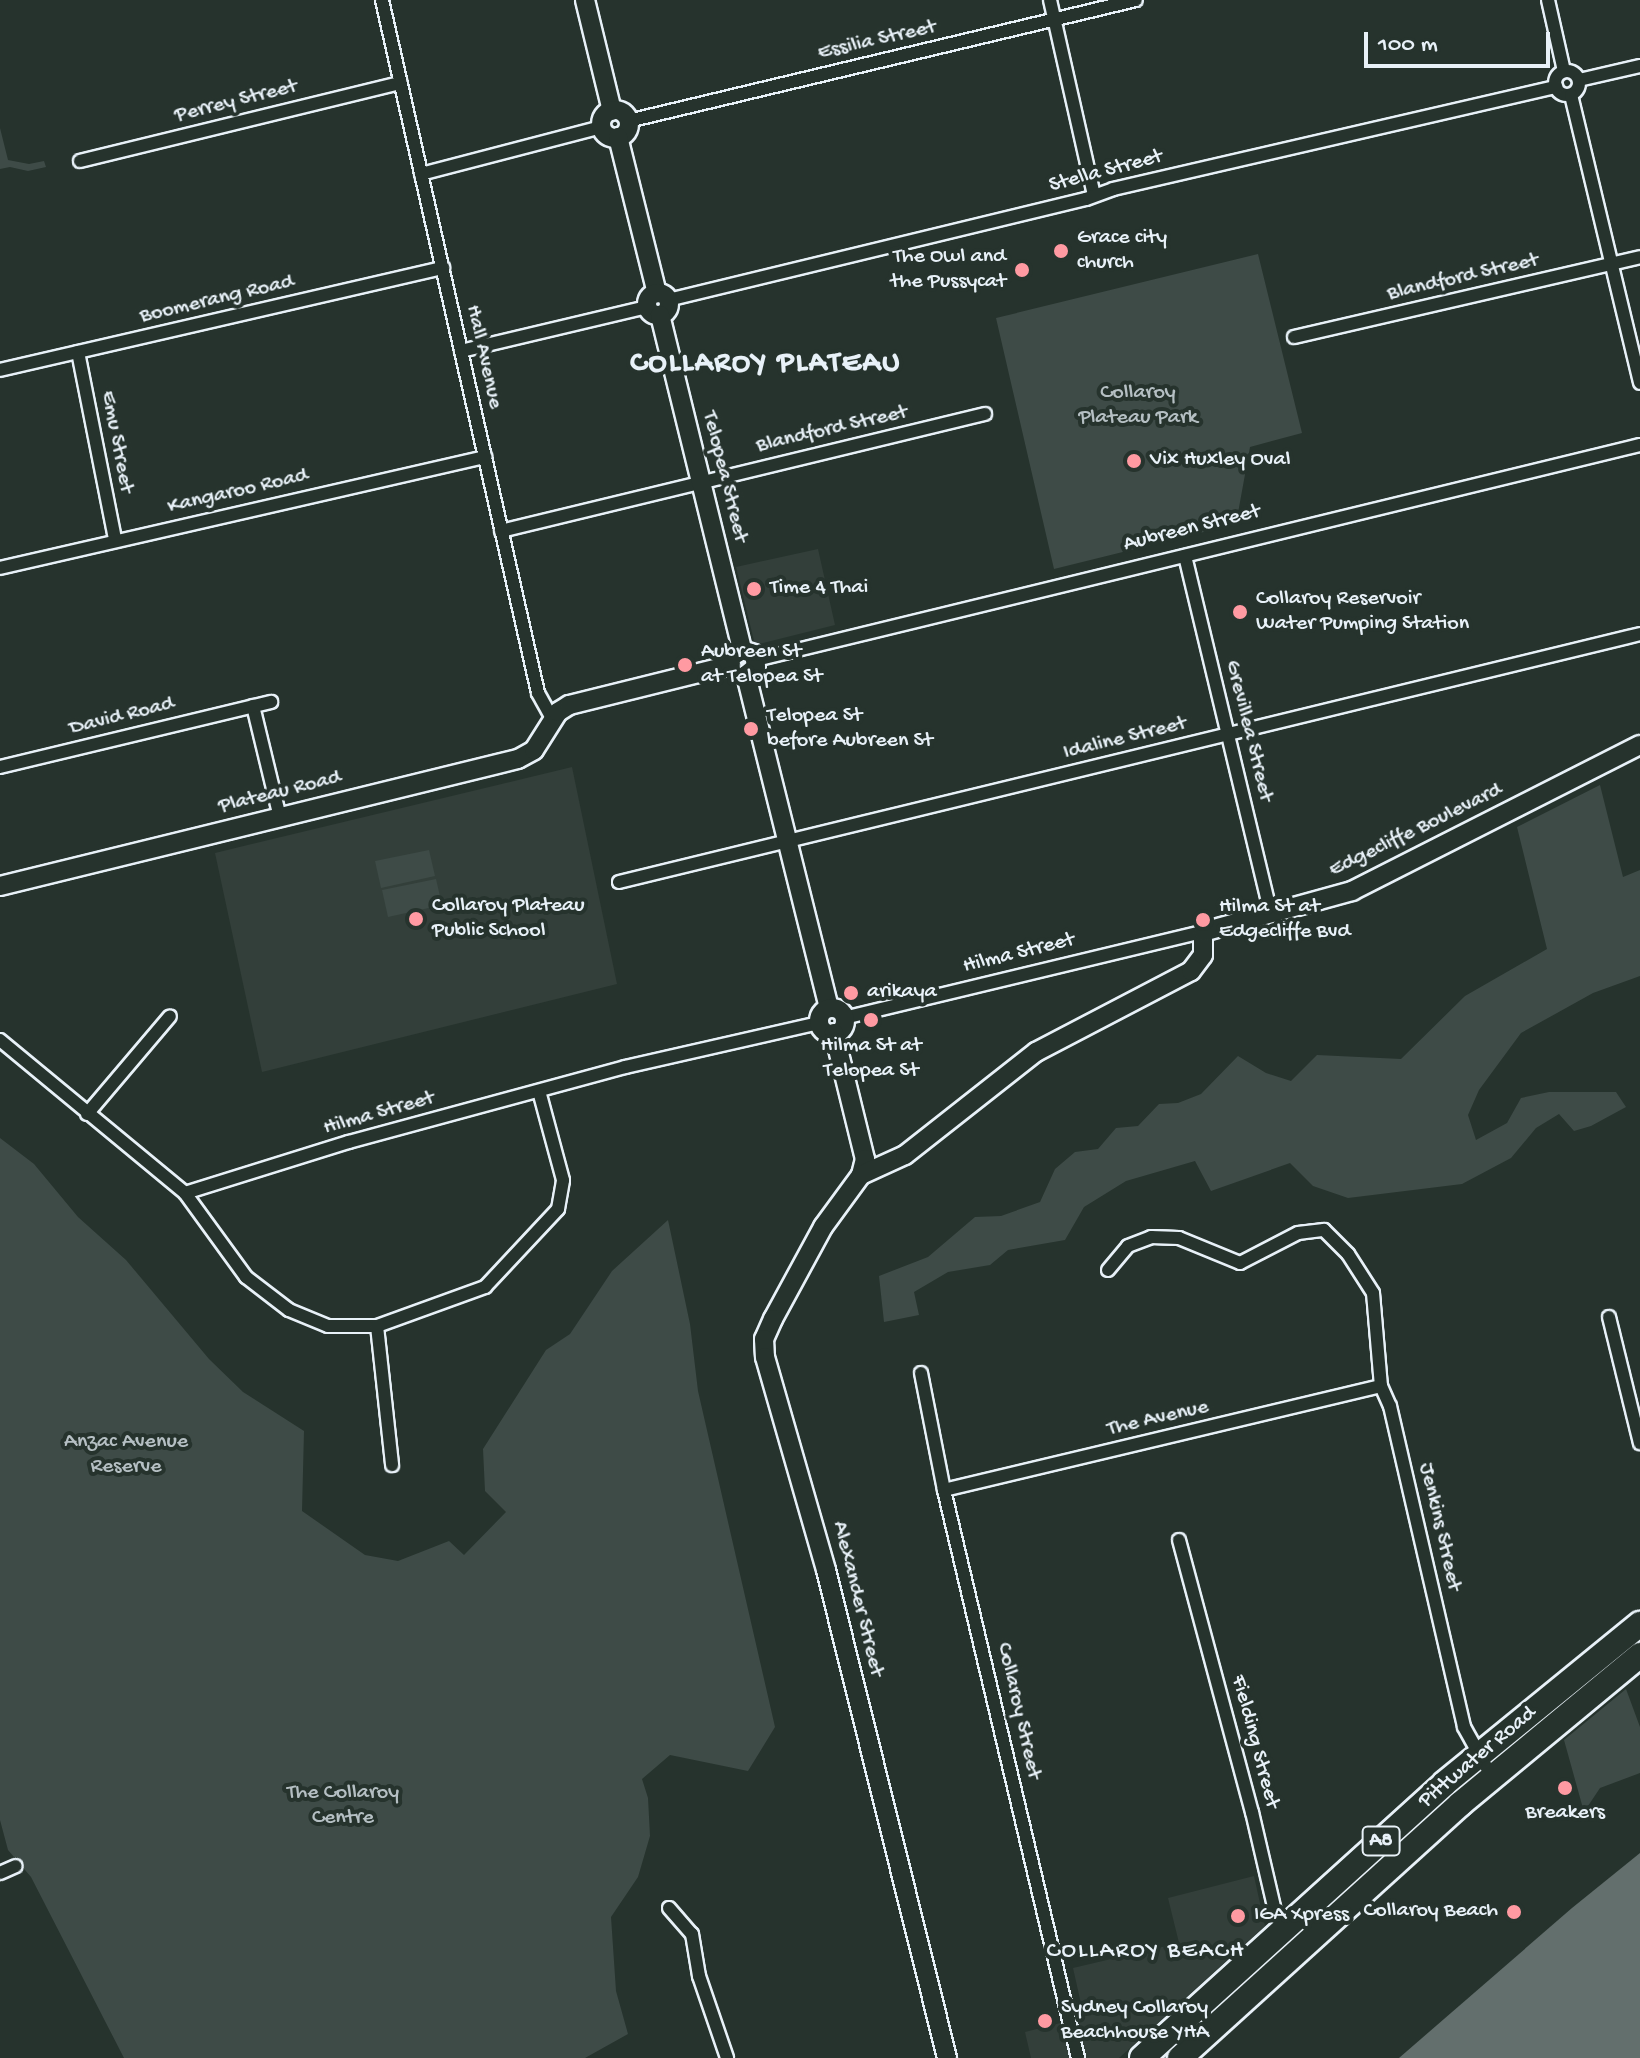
<!DOCTYPE html>
<style>
body{margin:0}
#map{position:relative;width:1640px;height:2058px;overflow:hidden;background:#26332d;font-family:"Gochi Hand",sans-serif}
div>[style]{position:absolute}
.built>*{inset:0;background:#333f3a}
.green>*{inset:0;background:#3e4b47}
.water>*{inset:0;background:#636f6d}
.roads{filter:drop-shadow(2px 0 #e8f1f8) drop-shadow(-2px 0 #e8f1f8) drop-shadow(0 2px #e8f1f8) drop-shadow(0 -2px #e8f1f8)}
.street>*{height:12px;margin:-6px;padding:0 6px;transform-origin:6px;border-radius:6px;background:#26332d}
.street>.ring{margin:-6px;padding:0;box-sizing:content-box;background:none;border:12px solid #26332d;border-radius:50%}
.secondary>*{height:18px;margin:-9px;padding:0 9px;transform-origin:9px;border-radius:9px;background:#26332d}
.secondary>.ring{margin:-9px;padding:0;box-sizing:content-box;background:none;border:18px solid #26332d;border-radius:50%}
.highway>*{height:24px;margin:-12px;padding:0 12px;transform-origin:12px;border-radius:12px;background:#26332d}
.dots>*{width:22px;height:22px;translate:-50% -50%;box-sizing:border-box;border:4px solid #26332d;border-radius:50%}
span{translate:-50% -50%;white-space:nowrap;text-align:center;line-height:1.15;-webkit-text-stroke:8px #26332d;paint-order:stroke}
.shield-label span{padding:2px 6px;background:#26332d;border:2px solid;border-radius:6px;-webkit-text-stroke-width:0}
.shield-label{font-size:20px;color:#e8f1f8;font-weight:700}
.street-label{font-size:22px;color:#e8f1f8}
.poi-label{font-size:22px;color:#e8f1f8}
.left{translate:0 -50%;text-align:left}
.right{translate:-100% -50%;text-align:right}
.park-label{font-size:22px;color:#b5bfc3}
.neighbourhood-label{font-size:24px;color:#e8f1f8;letter-spacing:2px}
.district-label{font-size:30px;color:#e8f1f8;font-weight:700;letter-spacing:2px}
.scale{position:absolute;left:1364px;top:32px;width:186px;height:36px;box-sizing:border-box;border:4px solid #e8f1f8;border-top:0;padding-left:10px;font-size:24px;line-height:28px;white-space:nowrap;color:#e8f1f8;-webkit-text-stroke:6px #26332d;paint-order:stroke}
</style>
<div id="map">
<div class="built">
<i style="clip-path:polygon(818px 549px,835px 625px,755px 645px,736px 567px)"></i>
<i style="clip-path:polygon(572px 767px,617px 984px,262px 1072px,215px 853px)"></i>
<i style="clip-path:polygon(1254px 1876px,1265px 1926px,1119px 2058px,1031px 2058px,1025px 2032px,1084px 2017px,1073px 1968px,1179px 1943px,1168px 1898px)"></i>
</div>
<div class="green">
<i style="clip-path:polygon(0 128px,8px 160px,29px 164px,44px 161px,46px 167px,28px 171px,10px 167px,0 169px)"></i>
<i style="clip-path:polygon(1258px 254px,1302px 433px,1250px 447px,1236px 524px,1054px 569px,996px 318px)"></i>
<i style="clip-path:polygon(1600px 785px,1623px 877px,1640px 870px,1640px 976px,1593px 993px,1521px 1033px,1479px 1090px,1468px 1115px,1476px 1140px,1507px 1123px,1521px 1098px,1549px 1092px,1616px 1092px,1626px 1107px,1591px 1126px,1574px 1131px,1559px 1114px,1536px 1128px,1511px 1158px,1462px 1184px,1348px 1198px,1313px 1186px,1290px 1163px,1211px 1191px,1195px 1161px,1126px 1181px,1084px 1207px,1065px 1240px,1008px 1250px,990px 1265px,948px 1272px,914px 1292px,919px 1315px,884px 1322px,879px 1276px,928px 1257px,975px 1217px,1001px 1216px,1040px 1202px,1055px 1169px,1075px 1152px,1098px 1149px,1116px 1128px,1138px 1126px,1159px 1104px,1178px 1103px,1201px 1094px,1238px 1056px,1266px 1073px,1291px 1081px,1317px 1055px,1401px 1059px,1465px 996px,1547px 949px,1517px 827px)"></i>
<i style="clip-path:polygon(429px 850px,435px 876px,381px 888px,375px 861px)"></i>
<i style="clip-path:polygon(436px 879px,442px 905px,388px 917px,382px 890px)"></i>
<i style="clip-path:polygon(0 1138px,34px 1164px,78px 1217px,126px 1260px,209px 1359px,243px 1392px,304px 1431px,302px 1511px,365px 1555px,398px 1561px,449px 1541px,464px 1555px,506px 1512px,485px 1491px,483px 1449px,546px 1350px,570px 1334px,612px 1271px,668px 1220px,690px 1324px,698px 1391px,775px 1727px,748px 1771px,670px 1755px,642px 1779px,648px 1798px,650px 1836px,638px 1877px,611px 1917px,616px 1991px,628px 2034px,585px 2058px,124px 2058px,31px 1877px,8px 1850px,0 1820px)"></i>
<i style="clip-path:polygon(1626px 1689px,1640px 1727px,1640px 1773px,1600px 1788px,1584px 1812px,1564px 1740px)"></i>
</div>
<div class="water">
<i style="clip-path:polygon(1640px 1853px,1640px 2058px,1399px 2058px,1572px 1908px)"></i>
</div>
<div class="roads">
<div class="street">
<i style="left:382px;top:0;width:710px;rotate:77.31deg"></i>
<i style="left:538px;top:693px;width:31px;rotate:61deg"></i>
<i style="left:1050px;top:0;width:200px;rotate:77.3deg"></i>
<i style="left:1548px;top:0;width:73px;rotate:77.3deg"></i>
<i class="ring" style="left:1555px;top:71px;width:12px;height:12px"></i>
<i style="left:1579px;top:80px;width:63px;rotate:-12.9deg"></i>
<i style="left:1571px;top:95px;width:296px;rotate:76.5deg"></i>
<i style="left:628px;top:121px;width:522px;rotate:-13.4deg"></i>
<i style="left:80px;top:161px;width:330px;rotate:-13.7deg"></i>
<i style="left:421px;top:174px;width:187px;rotate:-14.6deg"></i>
<i style="left:668px;top:300px;width:430px;rotate:-13.6deg"></i>
<i style="left:1086px;top:199px;width:29px;rotate:-20deg"></i>
<i style="left:1113px;top:189px;width:455px;rotate:-13deg"></i>
<i style="left:1294px;top:337px;width:355px;rotate:-13deg"></i>
<i style="left:461px;top:351px;width:191px;rotate:-13.3deg"></i>
<i style="left:78px;top:352px;width:191px;rotate:78.8deg"></i>
<i style="left:0;top:370px;width:455px;rotate:-13deg"></i>
<i style="left:501px;top:531px;width:498px;rotate:-13.6deg"></i>
<i style="left:1185px;top:556px;width:369px;rotate:76.5deg"></i>
<i style="left:0;top:568px;width:498px;rotate:-12.9deg"></i>
<i style="left:756px;top:660px;width:910px;rotate:-13.67deg"></i>
<i style="left:253px;top:706px;width:115px;rotate:76.4deg"></i>
<i style="left:0;top:767px;width:279px;rotate:-13.5deg"></i>
<i style="left:619px;top:882px;width:1051px;rotate:-13.65deg"></i>
<i style="left:844px;top:1018px;width:369px;rotate:-13.5deg"></i>
<i style="left:0;top:1040px;width:240px;rotate:39.6deg"></i>
<i style="left:185px;top:1193px;width:172px;rotate:-17.3deg"></i>
<i style="left:349px;top:1142px;width:286px;rotate:-15.2deg"></i>
<i style="left:625px;top:1067px;width:199px;rotate:-12.8deg"></i>
<i style="left:87px;top:1114px;width:128px;rotate:-49.7deg"></i>
<i style="left:185px;top:1193px;width:104px;rotate:54deg"></i>
<i style="left:246px;top:1277px;width:54px;rotate:37.5deg"></i>
<i style="left:289px;top:1310px;width:42px;rotate:22.3deg"></i>
<i style="left:328px;top:1326px;width:49px"></i>
<i style="left:377px;top:1326px;width:115px;rotate:-19.9deg"></i>
<i style="left:485px;top:1287px;width:107px;rotate:-46.9deg"></i>
<i style="left:558px;top:1209px;width:29px;rotate:-80deg"></i>
<i style="left:563px;top:1180px;width:92px;rotate:-105.1deg"></i>
<i style="left:1108px;top:1270px;width:31px;rotate:-50deg"></i>
<i style="left:1128px;top:1246px;width:25px;rotate:-21deg"></i>
<i style="left:1151px;top:1237px;width:28px;rotate:2deg"></i>
<i style="left:1179px;top:1238px;width:66px;rotate:22.3deg"></i>
<i style="left:1240px;top:1263px;width:65px;rotate:-27.3deg"></i>
<i style="left:1298px;top:1233px;width:26px;rotate:-7deg"></i>
<i style="left:1324px;top:1230px;width:34px;rotate:45deg"></i>
<i style="left:1348px;top:1254px;width:46px;rotate:57.3deg"></i>
<i style="left:1373px;top:1293px;width:93px;rotate:85.1deg"></i>
<i style="left:1381px;top:1386px;width:22px;rotate:66deg"></i>
<i style="left:1390px;top:1406px;width:329px;rotate:77deg"></i>
<i style="left:1464px;top:1727px;width:57px;rotate:60.8deg"></i>
<i style="left:1609px;top:1317px;width:130px;rotate:76.2deg"></i>
<i style="left:377px;top:1326px;width:140px;rotate:83.8deg"></i>
<i style="left:921px;top:1373px;width:119px;rotate:78.9deg"></i>
<i style="left:944px;top:1490px;width:584px;rotate:76.73deg"></i>
<i style="left:944px;top:1490px;width:449px;rotate:-13.4deg"></i>
<i style="left:1179px;top:1540px;width:282px;rotate:75deg"></i>
<i style="left:1252px;top:1812px;width:102px;rotate:76.9deg"></i>
<i style="left:1275px;top:1911px;width:23px;rotate:61deg"></i>
<i style="left:0;top:1873px;width:17px;rotate:-24deg"></i>
<i style="left:669px;top:1908px;width:35px;rotate:49deg"></i>
<i style="left:692px;top:1934px;width:43px;rotate:80.5deg"></i>
<i style="left:699px;top:1976px;width:87px;rotate:71.1deg"></i>
</div>
<div class="secondary">
<i style="left:585px;top:0;width:114px;rotate:76.3deg"></i>
<i class="ring" style="left:601px;top:110px;width:10px;height:10px"></i>
<i style="left:618px;top:137px;width:161px;rotate:76deg"></i>
<i class="ring" style="left:647px;top:293px;width:4px;height:4px"></i>
<i style="left:660px;top:315px;width:345px;rotate:76.2deg"></i>
<i style="left:734px;top:655px;width:9px;rotate:-32deg"></i>
<i style="left:742px;top:650px;width:13px;rotate:18deg"></i>
<i style="left:754px;top:654px;width:13px;rotate:81deg"></i>
<i style="left:756px;top:667px;width:13px;rotate:141deg"></i>
<i style="left:746px;top:675px;width:343px;rotate:76deg"></i>
<i style="left:0;top:886px;width:533px;rotate:-13.78deg"></i>
<i style="left:518px;top:759px;width:18px;rotate:-29deg"></i>
<i style="left:534px;top:750px;width:45px;rotate:-57.7deg"></i>
<i style="left:558px;top:712px;width:13px;rotate:-32deg"></i>
<i style="left:569px;top:705px;width:167px;rotate:-13.9deg"></i>
<i class="ring" style="left:819px;top:1008px;width:8px;height:8px"></i>
<i style="left:834px;top:1033px;width:130px;rotate:76.2deg"></i>
<i style="left:865px;top:1159px;width:16px;rotate:104deg"></i>
<i style="left:861px;top:1175px;width:64px;rotate:126.2deg"></i>
<i style="left:823px;top:1227px;width:105px;rotate:118.5deg"></i>
<i style="left:773px;top:1319px;width:22px;rotate:114deg"></i>
<i style="left:764px;top:1339px;width:18px;rotate:87deg"></i>
<i style="left:765px;top:1357px;width:222px;rotate:74deg"></i>
<i style="left:826px;top:1570px;width:503px;rotate:76.07deg"></i>
<i style="left:861px;top:1175px;width:48px;rotate:-24.4deg"></i>
<i style="left:905px;top:1155px;width:167px;rotate:-38.2deg"></i>
<i style="left:1036px;top:1052px;width:175px;rotate:-27.6deg"></i>
<i style="left:1191px;top:971px;width:20px;rotate:-53deg"></i>
<i style="left:1203px;top:955px;width:23px;rotate:-90deg"></i>
<i style="left:1203px;top:932px;width:155px;rotate:-15.4deg"></i>
<i style="left:1352px;top:891px;width:323px;rotate:-26.9deg"></i>
</div>
<div class="highway">
<i style="left:1142px;top:2058px;width:409px;rotate:-42.2deg"></i>
<i style="left:1445px;top:1783px;width:252px;rotate:-39.2deg"></i>
<i style="left:1180px;top:2058px;width:378px;rotate:-42.2deg"></i>
<i style="left:1460px;top:1804px;width:234px;rotate:-39.6deg"></i>
</div>
</div>
<div class="dots">
<i style="left:1061px;top:251px;background:#ff9aa2"></i>
<i style="left:1022px;top:270px;background:#ff9aa2"></i>
<i style="left:1134px;top:461px;background:#ff9aa2"></i>
<i style="left:754px;top:589px;background:#ff9aa2"></i>
<i style="left:1240px;top:612px;background:#ff9aa2"></i>
<i style="left:685px;top:665px;background:#ff9aa2"></i>
<i style="left:751px;top:729px;background:#ff9aa2"></i>
<i style="left:416px;top:919px;background:#ff9aa2"></i>
<i style="left:1203px;top:920px;background:#ff9aa2"></i>
<i style="left:851px;top:993px;background:#ff9aa2"></i>
<i style="left:871px;top:1020px;background:#ff9aa2"></i>
<i style="left:1565px;top:1788px;background:#ff9aa2"></i>
<i style="left:1514px;top:1912px;background:#ff9aa2"></i>
<i style="left:1238px;top:1916px;background:#ff9aa2"></i>
<i style="left:1045px;top:2021px;background:#ff9aa2"></i>
</div>
<div class="shield-label">
<span style="left:1381px;top:1841px">A8</span>
</div>
<div class="street-label">
<span style="left:877px;top:41px;rotate:-13deg">Essilia Street</span>
<span style="left:236px;top:102px;rotate:-14deg">Perrey Street</span>
<span style="left:1106px;top:172px;rotate:-15deg">Stella Street</span>
<span style="left:1463px;top:278px;rotate:-13deg">Blandford Street</span>
<span style="left:217px;top:300px;rotate:-13deg">Boomerang Road</span>
<span style="left:483px;top:357px;rotate:77deg">Hall Avenue</span>
<span style="left:832px;top:430px;rotate:-13deg">Blandford Street</span>
<span style="left:116px;top:442px;rotate:79deg">Emu Street</span>
<span style="left:724px;top:477px;rotate:76deg">Telopea Street</span>
<span style="left:238px;top:492px;rotate:-13deg">Kangaroo Road</span>
<span style="left:1192px;top:529px;rotate:-14deg">Aubreen Street</span>
<span style="left:122px;top:717px;rotate:-14deg">David Road</span>
<span style="left:1248px;top:731px;rotate:76deg">Grevillea Street</span>
<span style="left:1125px;top:739px;rotate:-14deg">Idaline Street</span>
<span style="left:280px;top:793px;rotate:-14deg">Plateau Road</span>
<span style="left:1416px;top:831px;rotate:-26deg">Edgecliffe Boulevard</span>
<span style="left:1019px;top:954px;rotate:-14deg">Hilma Street</span>
<span style="left:379px;top:1114px;rotate:-16deg">Hilma Street</span>
<span style="left:1158px;top:1419px;rotate:-13deg">The Avenue</span>
<span style="left:1439px;top:1527px;rotate:77deg">Jenkins Street</span>
<span style="left:857px;top:1599px;rotate:76deg">Alexander Street</span>
<span style="left:1018px;top:1711px;rotate:77deg">Collaroy Street</span>
<span style="left:1254px;top:1742px;rotate:75deg">Fielding Street</span>
<span style="left:1478px;top:1758px;rotate:-40deg">Pittwater Road</span>
</div>
<div class="poi-label">
<span class="left" style="left:1077px;top:251px">Grace city<br>church</span>
<span class="right" style="left:1006px;top:270px">The Owl and<br>the Pussycat</span>
<span class="left" style="left:1150px;top:461px">Vix Huxley Oval</span>
<span class="left" style="left:770px;top:589px">Time 4 Thai</span>
<span class="left" style="left:1256px;top:612px">Collaroy Reservoir<br>Water Pumping Station</span>
<span class="left" style="left:701px;top:665px">Aubreen St<br>at Telopea St</span>
<span class="left" style="left:767px;top:729px">Telopea St<br>before Aubreen St</span>
<span class="left" style="left:432px;top:919px">Collaroy Plateau<br>Public School</span>
<span class="left" style="left:1219px;top:920px">Hilma St at<br>Edgecliffe Bvd</span>
<span class="left" style="left:867px;top:993px">arikaya</span>
<span style="left:871px;top:1059px">Hilma St at<br>Telopea St</span>
<span style="left:1565px;top:1814px">Breakers</span>
<span class="right" style="left:1498px;top:1912px">Collaroy Beach</span>
<span class="left" style="left:1254px;top:1916px">IGA Xpress</span>
<span class="left" style="left:1061px;top:2021px">Sydney Collaroy<br>Beachhouse YHA</span>
</div>
<div class="park-label">
<span style="left:1138px;top:406px">Collaroy<br>Plateau Park</span>
<span style="left:126px;top:1455px">Anzac Avenue<br>Reserve</span>
<span style="left:343px;top:1806px">The Collaroy<br>Centre</span>
</div>
<div class="neighbourhood-label">
<span style="left:1146px;top:1952px">COLLAROY BEACH</span>
</div>
<div class="district-label">
<span style="left:766px;top:365px">COLLAROY PLATEAU</span>
</div>
<div class="scale">100 m</div>
</div>
